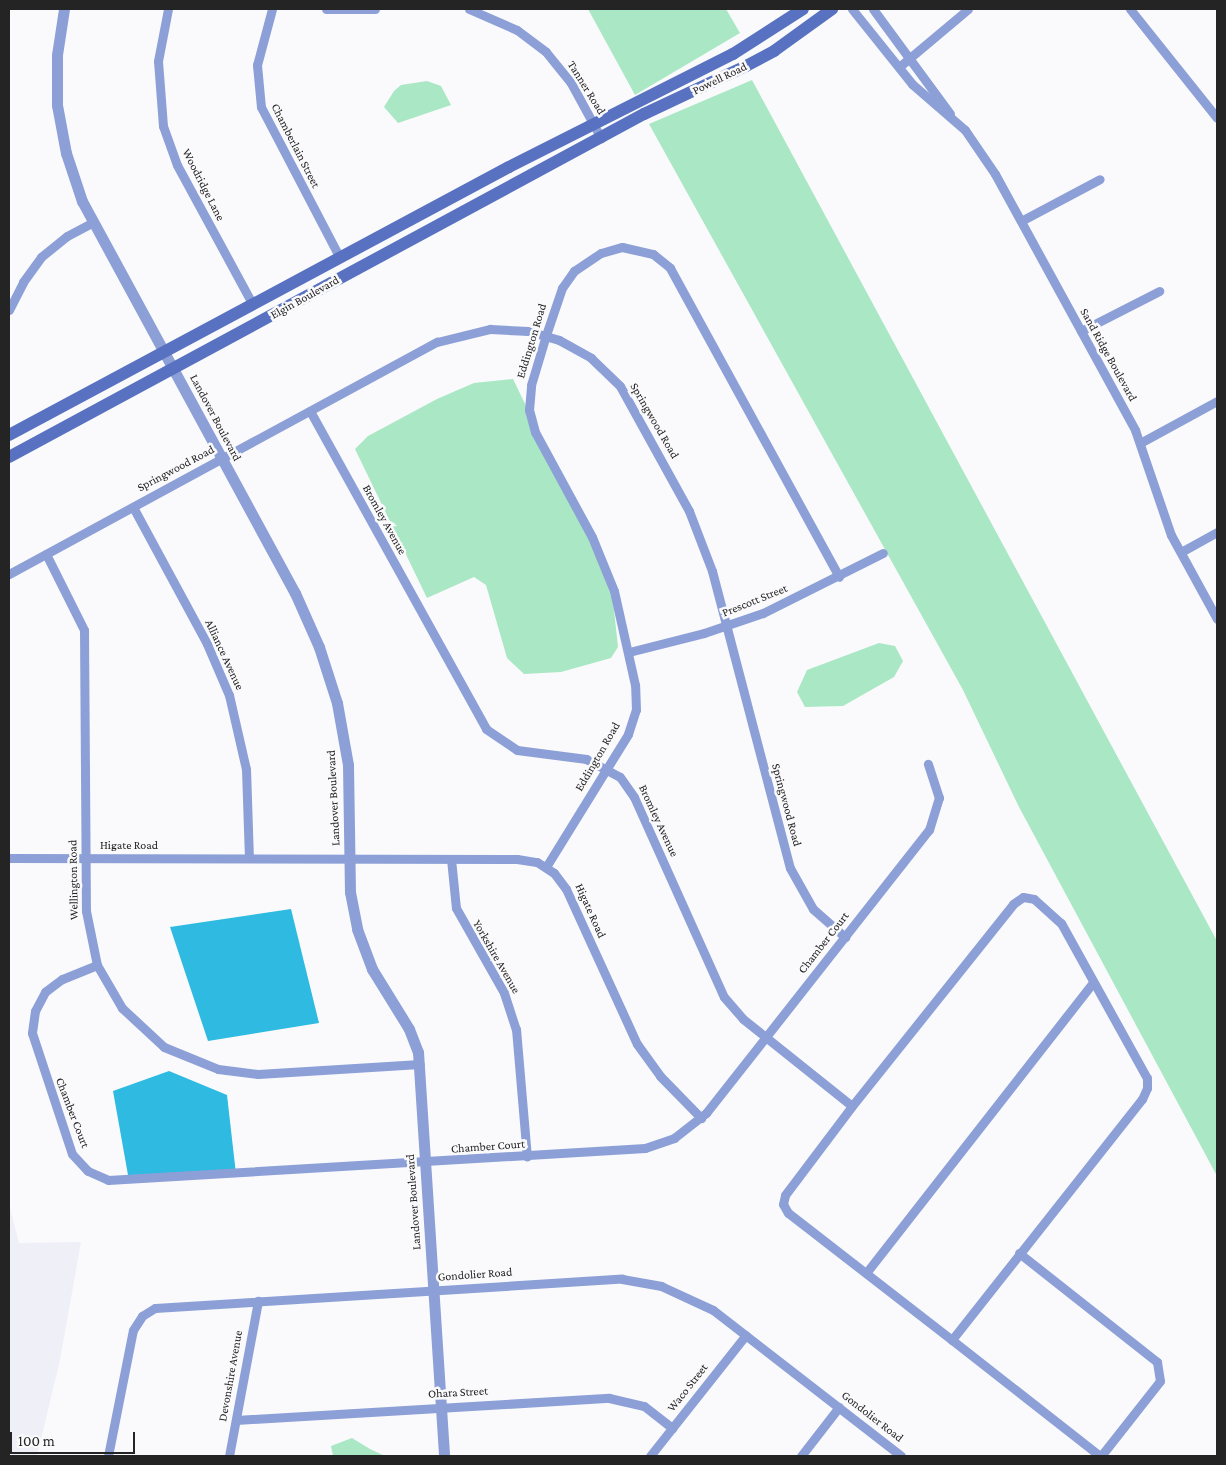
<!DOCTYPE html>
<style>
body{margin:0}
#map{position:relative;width:1226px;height:1465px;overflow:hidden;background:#fafafc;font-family:"Crimson Pro",serif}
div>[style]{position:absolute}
.built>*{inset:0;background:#efeff8}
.green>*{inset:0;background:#aae7c5}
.water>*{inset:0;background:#2fbae2}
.minor>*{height:9px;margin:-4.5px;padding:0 4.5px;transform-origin:4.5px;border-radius:4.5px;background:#8ca0d7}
.tertiary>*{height:11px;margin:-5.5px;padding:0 5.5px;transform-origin:5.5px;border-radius:5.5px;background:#8ca0d7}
.secondary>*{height:12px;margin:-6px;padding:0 6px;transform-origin:6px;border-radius:6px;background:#5872c1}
span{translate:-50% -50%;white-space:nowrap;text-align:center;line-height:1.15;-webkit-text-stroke:5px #fafafc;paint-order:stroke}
.street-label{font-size:12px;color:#242424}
.frame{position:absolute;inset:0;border:10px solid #242424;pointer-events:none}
.scale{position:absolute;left:10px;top:1432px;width:125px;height:22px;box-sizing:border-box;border:2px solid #242424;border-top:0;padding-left:6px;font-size:15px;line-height:18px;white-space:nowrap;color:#242424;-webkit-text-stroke:4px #fafafc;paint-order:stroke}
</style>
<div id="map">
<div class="built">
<i style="clip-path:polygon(9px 1204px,19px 1243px,81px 1242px,60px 1360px,37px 1456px,9px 1456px)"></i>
</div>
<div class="green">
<i style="clip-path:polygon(588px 9px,726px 9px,740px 33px,635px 95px)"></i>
<i style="clip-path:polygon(752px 80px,1217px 941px,1217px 1176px,1019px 807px,963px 690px,649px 124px)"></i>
<i style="clip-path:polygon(427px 81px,441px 86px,451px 105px,398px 123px,384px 107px,394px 91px,401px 85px)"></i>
<i style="clip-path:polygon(513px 379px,591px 540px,613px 601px,618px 647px,611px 658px,561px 672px,524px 674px,507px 658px,486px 585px,474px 577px,427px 598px,355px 449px,368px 436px,437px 399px,474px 383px)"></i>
<i style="clip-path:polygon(879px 643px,895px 646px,903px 661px,894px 677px,843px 706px,805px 707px,797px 692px,807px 670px)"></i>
<i style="clip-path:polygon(352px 1438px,370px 1449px,385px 1456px,333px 1456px,331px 1446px)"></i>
</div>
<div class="water">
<i style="clip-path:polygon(291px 909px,319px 1023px,208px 1041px,170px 927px)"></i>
<i style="clip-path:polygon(169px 1071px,227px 1095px,236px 1174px,128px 1175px,113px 1091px)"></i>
</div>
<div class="minor">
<i style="left:168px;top:9px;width:53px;rotate:100.9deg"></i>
<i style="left:158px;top:61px;width:65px;rotate:85.6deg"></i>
<i style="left:163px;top:126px;width:41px;rotate:70.3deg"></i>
<i style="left:177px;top:165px;width:159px;rotate:61.5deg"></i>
<i style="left:272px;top:9px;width:58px;rotate:105deg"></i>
<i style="left:257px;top:65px;width:42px;rotate:84.6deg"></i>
<i style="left:261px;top:107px;width:170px;rotate:62.4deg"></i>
<i style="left:326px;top:9px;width:49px"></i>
<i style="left:469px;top:9px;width:52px;rotate:23.6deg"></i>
<i style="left:517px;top:30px;width:36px;rotate:37deg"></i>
<i style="left:546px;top:52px;width:40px;rotate:51deg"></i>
<i style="left:571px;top:83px;width:63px;rotate:61.4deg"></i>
<i style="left:852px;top:9px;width:96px;rotate:51.3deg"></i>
<i style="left:912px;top:84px;width:70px;rotate:41deg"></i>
<i style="left:965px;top:130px;width:53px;rotate:55.7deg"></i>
<i style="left:995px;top:174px;width:292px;rotate:61.3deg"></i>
<i style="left:1135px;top:430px;width:111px;rotate:71.1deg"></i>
<i style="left:1171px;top:535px;width:96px;rotate:61.3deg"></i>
<i style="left:873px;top:9px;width:130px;rotate:53.7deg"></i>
<i style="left:1130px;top:9px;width:139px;rotate:51.4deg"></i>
<i style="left:899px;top:67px;width:90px;rotate:-40deg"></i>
<i style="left:1021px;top:221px;width:89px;rotate:-28deg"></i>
<i style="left:9px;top:310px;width:31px;rotate:-63deg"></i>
<i style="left:23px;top:282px;width:31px;rotate:-54deg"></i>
<i style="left:41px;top:257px;width:33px;rotate:-39deg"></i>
<i style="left:67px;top:236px;width:30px;rotate:-28deg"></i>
<i style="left:1081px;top:331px;width:88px;rotate:-27.1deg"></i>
<i style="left:310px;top:411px;width:363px;rotate:61deg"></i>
<i style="left:486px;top:729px;width:37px;rotate:34deg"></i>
<i style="left:517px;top:750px;width:70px;rotate:7.4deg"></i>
<i style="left:586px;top:759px;width:38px;rotate:28deg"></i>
<i style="left:620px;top:777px;width:24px;rotate:55deg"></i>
<i style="left:634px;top:797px;width:219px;rotate:65.8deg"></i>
<i style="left:724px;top:997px;width:29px;rotate:49deg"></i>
<i style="left:743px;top:1019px;width:139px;rotate:38.6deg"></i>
<i style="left:1140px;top:443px;width:88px;rotate:-28.6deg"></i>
<i style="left:133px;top:507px;width:156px;rotate:61.6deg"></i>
<i style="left:207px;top:644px;width:56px;rotate:66.7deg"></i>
<i style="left:229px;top:695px;width:76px;rotate:77.1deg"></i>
<i style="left:246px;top:769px;width:89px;rotate:88.1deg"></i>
<i style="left:1181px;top:552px;width:41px;rotate:-29.1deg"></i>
<i style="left:46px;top:554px;width:85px;rotate:63.4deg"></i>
<i style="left:84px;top:630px;width:281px;rotate:89.6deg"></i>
<i style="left:86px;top:911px;width:55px;rotate:78.5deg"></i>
<i style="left:97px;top:965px;width:50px;rotate:59.8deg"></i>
<i style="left:122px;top:1008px;width:57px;rotate:42.9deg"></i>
<i style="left:164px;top:1047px;width:58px;rotate:22.2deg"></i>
<i style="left:218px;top:1069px;width:40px;rotate:7.1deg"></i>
<i style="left:258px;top:1074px;width:162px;rotate:-3.5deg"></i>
<i style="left:9px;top:574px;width:487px;rotate:-28.5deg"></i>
<i style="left:437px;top:342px;width:55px;rotate:-13.8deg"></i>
<i style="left:490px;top:329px;width:38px;rotate:3deg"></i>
<i style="left:528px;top:331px;width:32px;rotate:16deg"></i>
<i style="left:559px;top:340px;width:37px;rotate:29deg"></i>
<i style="left:591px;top:358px;width:40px;rotate:44deg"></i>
<i style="left:620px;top:386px;width:143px;rotate:61.1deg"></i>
<i style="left:689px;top:511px;width:64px;rotate:69deg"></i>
<i style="left:712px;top:571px;width:307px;rotate:75.3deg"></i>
<i style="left:790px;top:868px;width:47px;rotate:60.7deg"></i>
<i style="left:813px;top:909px;width:43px;rotate:41.2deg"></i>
<i style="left:629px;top:652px;width:77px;rotate:-14.2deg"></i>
<i style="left:704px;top:633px;width:62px;rotate:-18.7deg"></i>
<i style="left:763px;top:613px;width:134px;rotate:-26.6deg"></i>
<i style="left:9px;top:858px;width:508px;rotate:0.11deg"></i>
<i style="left:517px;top:859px;width:20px;rotate:9deg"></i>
<i style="left:537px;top:862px;width:20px;rotate:33deg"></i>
<i style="left:554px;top:873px;width:20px;rotate:53deg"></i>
<i style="left:566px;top:889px;width:170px;rotate:65.4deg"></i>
<i style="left:637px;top:1044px;width:39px;rotate:54deg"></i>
<i style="left:660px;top:1076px;width:59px;rotate:45.7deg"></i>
<i style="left:451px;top:859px;width:49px;rotate:84.2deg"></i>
<i style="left:456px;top:908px;width:98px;rotate:60.5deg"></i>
<i style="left:504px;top:993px;width:38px;rotate:72deg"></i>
<i style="left:516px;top:1029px;width:128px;rotate:85.1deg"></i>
<i style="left:546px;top:867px;width:156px;rotate:-58.3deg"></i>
<i style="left:628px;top:734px;width:25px;rotate:-72deg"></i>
<i style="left:636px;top:710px;width:25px;rotate:-92deg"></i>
<i style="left:635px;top:685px;width:96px;rotate:-102.6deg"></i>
<i style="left:614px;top:591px;width:58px;rotate:-112.2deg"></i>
<i style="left:592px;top:537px;width:119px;rotate:-118.5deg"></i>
<i style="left:535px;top:432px;width:23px;rotate:-105deg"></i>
<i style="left:529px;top:410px;width:25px;rotate:-85deg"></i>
<i style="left:531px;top:385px;width:52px;rotate:-73.3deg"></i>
<i style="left:546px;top:335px;width:50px;rotate:-71.2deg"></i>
<i style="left:562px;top:288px;width:21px;rotate:-55deg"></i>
<i style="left:574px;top:271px;width:32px;rotate:-34deg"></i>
<i style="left:601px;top:253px;width:22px;rotate:-16deg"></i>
<i style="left:622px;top:247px;width:32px;rotate:13deg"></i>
<i style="left:653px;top:254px;width:22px;rotate:39deg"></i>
<i style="left:670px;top:268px;width:352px;rotate:61.3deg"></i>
<i style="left:1023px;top:897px;width:11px;rotate:10deg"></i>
<i style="left:1034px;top:899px;width:36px;rotate:42deg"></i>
<i style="left:1061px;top:923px;width:177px;rotate:61deg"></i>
<i style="left:1147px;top:1078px;width:10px;rotate:90deg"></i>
<i style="left:1147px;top:1088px;width:12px;rotate:114deg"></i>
<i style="left:1142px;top:1099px;width:307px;rotate:128.3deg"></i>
<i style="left:952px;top:1340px;width:207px;rotate:-142.2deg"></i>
<i style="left:788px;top:1213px;width:10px;rotate:-119deg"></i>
<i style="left:783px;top:1204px;width:9px;rotate:-77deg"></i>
<i style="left:785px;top:1195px;width:111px;rotate:-53deg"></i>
<i style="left:852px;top:1106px;width:258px;rotate:-51.4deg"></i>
<i style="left:1013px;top:904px;width:12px;rotate:-35deg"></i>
<i style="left:97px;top:965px;width:38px;rotate:158deg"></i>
<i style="left:62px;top:979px;width:21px;rotate:143deg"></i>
<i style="left:45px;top:992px;width:21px;rotate:118deg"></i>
<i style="left:35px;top:1011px;width:22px;rotate:98deg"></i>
<i style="left:32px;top:1033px;width:127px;rotate:71.7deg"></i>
<i style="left:72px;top:1154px;width:23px;rotate:47deg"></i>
<i style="left:88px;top:1171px;width:22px;rotate:24deg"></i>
<i style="left:108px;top:1180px;width:538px;rotate:-3.41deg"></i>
<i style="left:645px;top:1148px;width:31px;rotate:-19deg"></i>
<i style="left:674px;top:1138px;width:41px;rotate:-38deg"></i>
<i style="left:706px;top:1113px;width:360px;rotate:-51.8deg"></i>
<i style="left:929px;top:830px;width:34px;rotate:-73deg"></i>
<i style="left:939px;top:798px;width:36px;rotate:-108deg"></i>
<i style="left:1019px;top:1253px;width:176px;rotate:38.3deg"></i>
<i style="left:1157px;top:1362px;width:19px;rotate:81deg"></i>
<i style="left:1160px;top:1381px;width:95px;rotate:128.2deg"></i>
<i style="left:866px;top:1273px;width:369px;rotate:-52deg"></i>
<i style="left:952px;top:1340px;width:188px;rotate:38.1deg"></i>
<i style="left:236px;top:1420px;width:374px;rotate:-3.4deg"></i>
<i style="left:609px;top:1398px;width:36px;rotate:13deg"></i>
<i style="left:644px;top:1406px;width:36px;rotate:38deg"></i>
<i style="left:108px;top:1456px;width:128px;rotate:-78.8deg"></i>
<i style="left:133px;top:1330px;width:17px;rotate:-57deg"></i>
<i style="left:142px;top:1316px;width:15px;rotate:-32deg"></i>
<i style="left:155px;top:1308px;width:468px;rotate:-3.6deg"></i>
<i style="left:622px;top:1279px;width:40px;rotate:10deg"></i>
<i style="left:661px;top:1286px;width:57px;rotate:24.8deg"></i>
<i style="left:713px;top:1310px;width:238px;rotate:37.8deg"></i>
<i style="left:229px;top:1456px;width:158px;rotate:-79.4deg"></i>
<i style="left:650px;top:1456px;width:154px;rotate:-51.6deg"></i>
<i style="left:801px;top:1456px;width:62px;rotate:-52.2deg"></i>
</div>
<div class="tertiary">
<i style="left:64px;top:9px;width:47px;rotate:98.7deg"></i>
<i style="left:57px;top:55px;width:50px;rotate:90deg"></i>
<i style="left:57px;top:105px;width:49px;rotate:79.4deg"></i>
<i style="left:66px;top:153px;width:51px;rotate:71.6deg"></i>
<i style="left:82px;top:201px;width:446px;rotate:61.5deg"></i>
<i style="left:295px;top:593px;width:59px;rotate:66deg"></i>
<i style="left:319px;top:647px;width:59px;rotate:72.2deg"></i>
<i style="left:337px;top:703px;width:63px;rotate:79.9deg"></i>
<i style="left:348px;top:765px;width:127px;rotate:89.1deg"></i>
<i style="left:350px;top:892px;width:38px;rotate:79deg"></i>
<i style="left:357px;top:929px;width:43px;rotate:69.4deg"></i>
<i style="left:372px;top:969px;width:70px;rotate:58.3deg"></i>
<i style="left:409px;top:1029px;width:25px;rotate:69deg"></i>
<i style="left:418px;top:1052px;width:405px;rotate:86.3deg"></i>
</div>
<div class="secondary">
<i style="left:9px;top:435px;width:567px;rotate:-28.19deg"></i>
<i style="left:509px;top:167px;width:251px;rotate:-26.8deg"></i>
<i style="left:733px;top:54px;width:83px;rotate:-32.7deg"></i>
<i style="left:9px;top:457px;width:722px;rotate:-28.38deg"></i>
<i style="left:644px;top:114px;width:113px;rotate:-25.2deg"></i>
<i style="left:746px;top:66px;width:32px;rotate:-28deg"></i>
<i style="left:774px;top:51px;width:72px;rotate:-35.9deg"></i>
</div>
<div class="street-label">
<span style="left:720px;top:79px;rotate:-26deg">Powell Road</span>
<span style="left:586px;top:88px;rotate:58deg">Tanner Road</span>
<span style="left:295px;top:146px;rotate:63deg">Chamberlain Street</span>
<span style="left:203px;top:185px;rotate:63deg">Woodridge Lane</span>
<span style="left:305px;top:298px;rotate:-29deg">Elgin Boulevard</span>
<span style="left:532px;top:341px;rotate:-73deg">Eddington Road</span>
<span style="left:1108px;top:355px;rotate:61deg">Sand Ridge Boulevard</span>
<span style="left:215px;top:418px;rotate:62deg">Landover Boulevard</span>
<span style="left:654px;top:421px;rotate:60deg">Springwood Road</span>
<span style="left:176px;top:469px;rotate:-28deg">Springwood Road</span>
<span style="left:384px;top:520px;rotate:61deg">Bromley Avenue</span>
<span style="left:755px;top:601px;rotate:-22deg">Prescott Street</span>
<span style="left:224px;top:655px;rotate:65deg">Alliance Avenue</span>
<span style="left:598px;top:757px;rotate:-60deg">Eddington Road</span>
<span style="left:334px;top:798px;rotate:-93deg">Landover Boulevard</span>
<span style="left:786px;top:805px;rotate:75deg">Springwood Road</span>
<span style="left:658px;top:821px;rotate:65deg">Bromley Avenue</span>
<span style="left:129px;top:846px">Higate Road</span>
<span style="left:74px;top:880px;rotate:-91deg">Wellington Road</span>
<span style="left:590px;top:911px;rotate:66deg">Higate Road</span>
<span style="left:824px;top:943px;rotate:-52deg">Chamber Court</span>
<span style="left:496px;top:957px;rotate:60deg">Yorkshire Avenue</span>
<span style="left:72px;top:1113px;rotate:69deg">Chamber Court</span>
<span style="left:488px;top:1147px;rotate:-4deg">Chamber Court</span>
<span style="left:414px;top:1202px;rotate:-94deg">Landover Boulevard</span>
<span style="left:475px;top:1275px;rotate:-4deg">Gondolier Road</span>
<span style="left:231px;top:1376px;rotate:-80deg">Devonshire Avenue</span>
<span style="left:688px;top:1388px;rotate:-52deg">Waco Street</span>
<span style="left:458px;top:1393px;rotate:-3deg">Ohara Street</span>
<span style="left:872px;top:1417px;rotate:38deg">Gondolier Road</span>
</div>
<div class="frame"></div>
<div class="scale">100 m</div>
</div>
